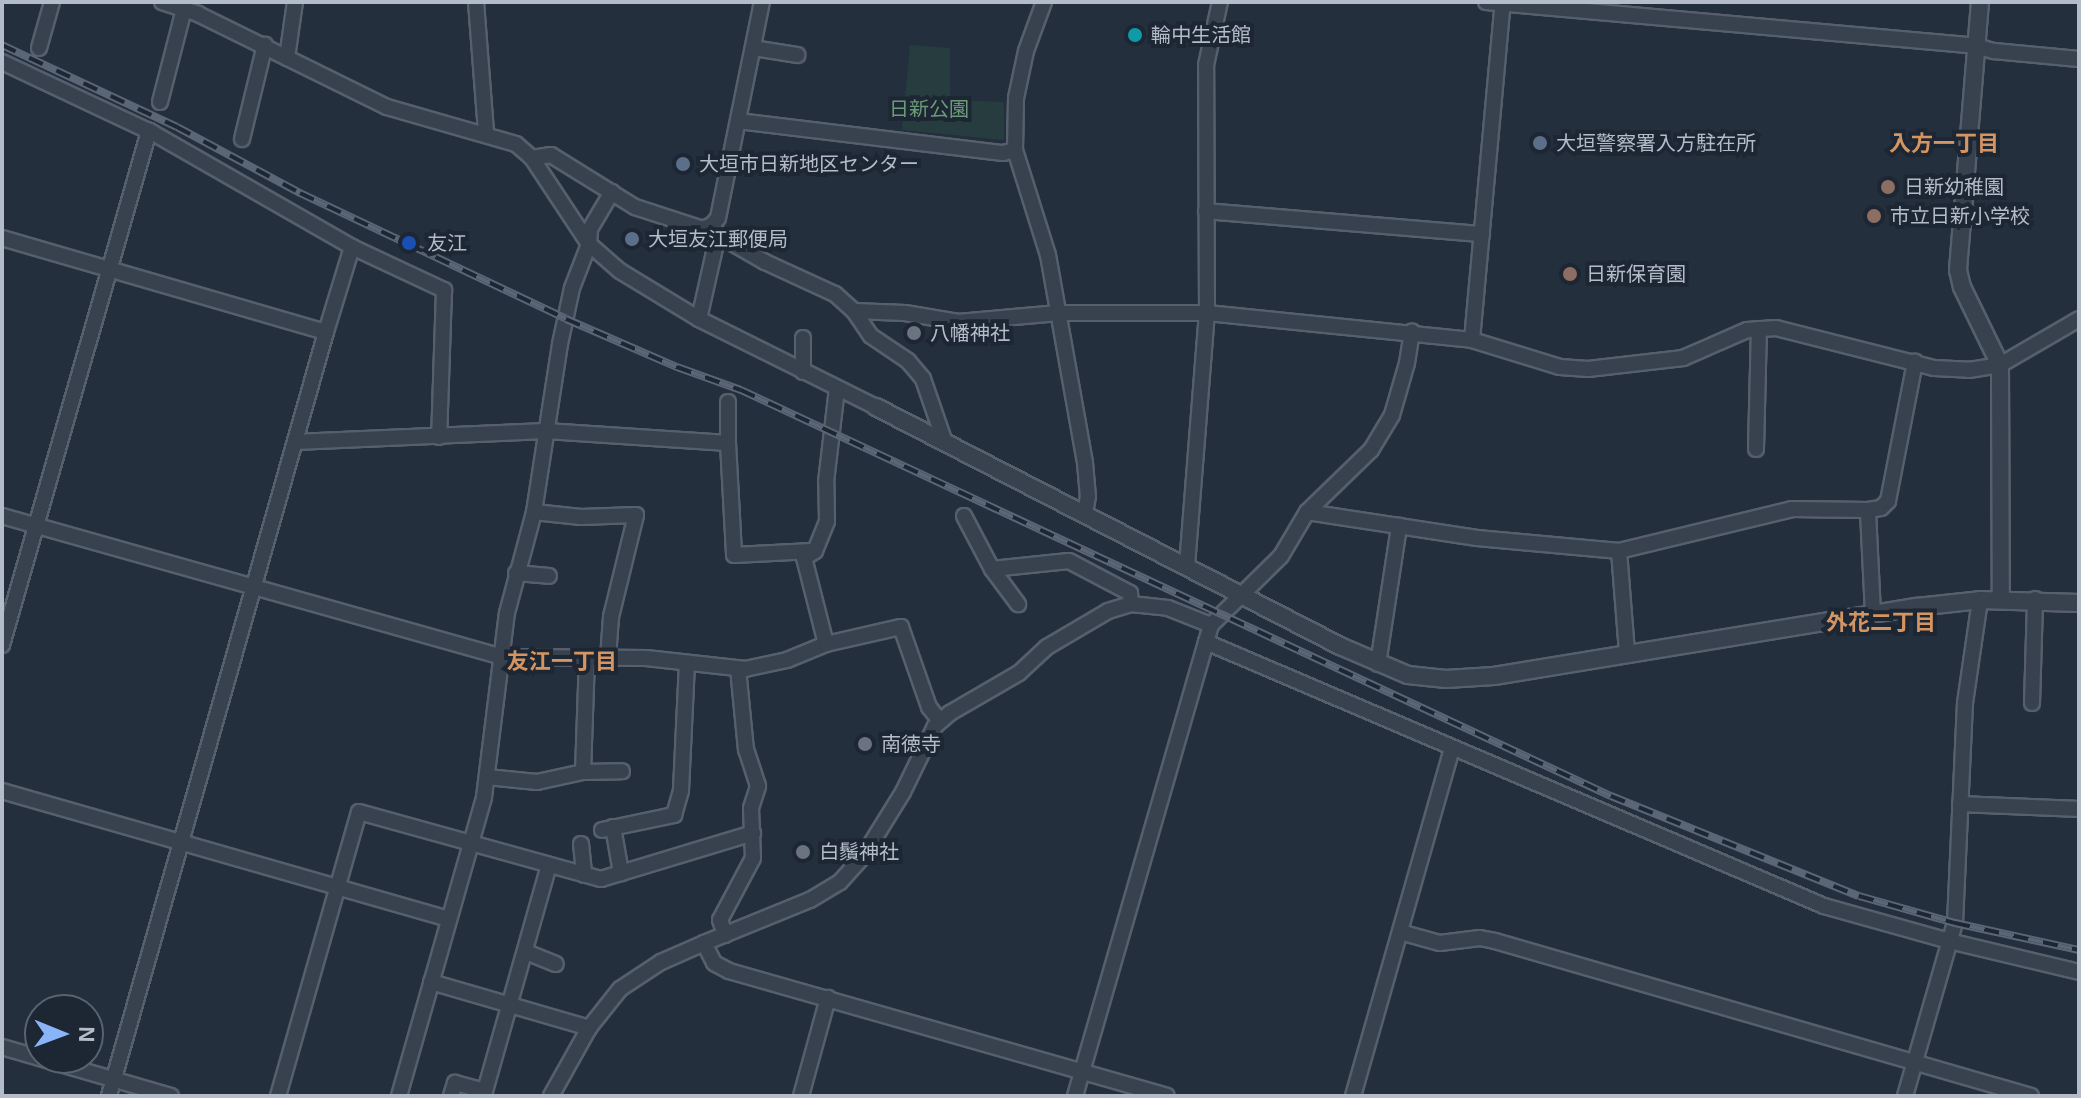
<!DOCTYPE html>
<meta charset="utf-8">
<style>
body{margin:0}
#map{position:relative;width:2081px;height:1098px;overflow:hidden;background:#242f3e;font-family:Arial,"Noto Sans JP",sans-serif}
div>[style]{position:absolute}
.green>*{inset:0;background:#263c3f}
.roads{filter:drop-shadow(2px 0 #565f6c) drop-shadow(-2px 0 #565f6c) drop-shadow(0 2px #565f6c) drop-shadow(0 -2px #565f6c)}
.minor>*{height:14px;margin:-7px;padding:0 7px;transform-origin:7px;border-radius:7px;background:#38414e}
.tertiary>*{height:16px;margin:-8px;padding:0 8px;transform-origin:8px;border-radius:8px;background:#38414e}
.rail>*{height:8px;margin-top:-4px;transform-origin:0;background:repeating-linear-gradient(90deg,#1d2633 0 15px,#5a6575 0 30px);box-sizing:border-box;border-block:2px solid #5a6575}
.dots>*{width:22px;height:22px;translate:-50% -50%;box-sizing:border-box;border:4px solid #1d2633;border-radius:50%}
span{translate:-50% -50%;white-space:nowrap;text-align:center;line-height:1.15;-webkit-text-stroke:8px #1d2633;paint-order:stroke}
.poi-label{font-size:20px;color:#b4bcc9}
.left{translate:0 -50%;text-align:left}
.park-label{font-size:20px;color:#6b9a76}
.neighbourhood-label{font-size:22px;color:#d59563;font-weight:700}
.frame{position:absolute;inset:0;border:4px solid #b4bcc9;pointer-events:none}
.north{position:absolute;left:24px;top:994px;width:80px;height:80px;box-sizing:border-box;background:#1d2633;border:2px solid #59626f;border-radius:50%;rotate:91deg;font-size:22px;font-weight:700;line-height:32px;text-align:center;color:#b4bcc9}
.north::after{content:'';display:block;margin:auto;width:28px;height:36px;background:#8ab4f8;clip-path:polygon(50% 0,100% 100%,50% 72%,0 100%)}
</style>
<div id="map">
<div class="green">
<i style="clip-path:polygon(910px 45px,950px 48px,950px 100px,1004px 102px,1004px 140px,902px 130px)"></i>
</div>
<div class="roads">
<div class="minor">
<i style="left:162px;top:2px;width:38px;rotate:18deg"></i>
<i style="left:198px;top:14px;width:211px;rotate:26.2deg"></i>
<i style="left:387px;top:107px;width:134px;rotate:16deg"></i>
<i style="left:516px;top:144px;width:21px;rotate:41deg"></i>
<i style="left:532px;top:158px;width:103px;rotate:56.5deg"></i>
<i style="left:589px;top:244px;width:41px;rotate:41.1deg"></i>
<i style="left:620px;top:271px;width:92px;rotate:31.3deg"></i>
<i style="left:699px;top:319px;width:198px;rotate:26.4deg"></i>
<i style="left:476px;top:2px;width:131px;rotate:85.6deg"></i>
<i style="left:1044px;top:2px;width:52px;rotate:110.2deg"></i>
<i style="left:1026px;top:51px;width:48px;rotate:102deg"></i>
<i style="left:1016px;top:98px;width:52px;rotate:91.1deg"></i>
<i style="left:1015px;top:150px;width:110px;rotate:72.6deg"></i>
<i style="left:1048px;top:255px;width:211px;rotate:79.9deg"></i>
<i style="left:1085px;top:463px;width:33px;rotate:85deg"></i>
<i style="left:1088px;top:496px;width:17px;rotate:100deg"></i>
<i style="left:1486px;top:2px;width:492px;rotate:5.1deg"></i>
<i style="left:1976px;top:46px;width:19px;rotate:16deg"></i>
<i style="left:1994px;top:51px;width:85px;rotate:5.4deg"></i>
<i style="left:39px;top:48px;width:48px;rotate:-74.2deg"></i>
<i style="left:753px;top:48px;width:45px;rotate:9deg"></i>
<i style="left:287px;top:58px;width:57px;rotate:-81.9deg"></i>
<i style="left:2px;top:62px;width:167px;rotate:25.2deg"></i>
<i style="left:153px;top:133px;width:229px;rotate:29.8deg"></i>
<i style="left:160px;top:102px;width:96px;rotate:-75.5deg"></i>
<i style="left:738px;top:121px;width:267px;rotate:6.9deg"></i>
<i style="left:1003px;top:153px;width:12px;rotate:-14deg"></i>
<i style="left:242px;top:139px;width:97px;rotate:-76.3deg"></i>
<i style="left:532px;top:158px;width:19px;rotate:-9deg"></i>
<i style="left:551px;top:155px;width:99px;rotate:31.8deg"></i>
<i style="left:635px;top:207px;width:71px;rotate:17.9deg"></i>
<i style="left:703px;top:229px;width:10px;rotate:-24deg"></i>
<i style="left:712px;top:225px;width:9px;rotate:-49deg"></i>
<i style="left:718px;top:218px;width:220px;rotate:-78.5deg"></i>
<i style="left:1206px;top:211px;width:277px;rotate:4.8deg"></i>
<i style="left:712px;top:225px;width:12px;rotate:59deg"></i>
<i style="left:718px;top:235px;width:54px;rotate:29.9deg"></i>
<i style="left:765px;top:262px;width:77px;rotate:24.6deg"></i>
<i style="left:835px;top:294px;width:25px;rotate:42deg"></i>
<i style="left:854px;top:311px;width:51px;rotate:2.2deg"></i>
<i style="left:905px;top:313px;width:54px;rotate:9.6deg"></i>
<i style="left:958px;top:322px;width:101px;rotate:-5.1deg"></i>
<i style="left:1059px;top:313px;width:148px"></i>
<i style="left:1207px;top:313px;width:266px;rotate:5.8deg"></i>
<i style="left:1472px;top:340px;width:92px;rotate:17.1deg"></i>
<i style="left:1560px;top:367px;width:28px;rotate:4deg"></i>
<i style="left:1588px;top:369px;width:96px;rotate:-6.6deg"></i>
<i style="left:1683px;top:358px;width:70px;rotate:-23.6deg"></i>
<i style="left:1747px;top:330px;width:29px;rotate:-4deg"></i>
<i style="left:1776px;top:328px;width:163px;rotate:14.2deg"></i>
<i style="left:1934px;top:368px;width:35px;rotate:3deg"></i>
<i style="left:1969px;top:370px;width:31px;rotate:-9deg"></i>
<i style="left:2000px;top:365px;width:91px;rotate:-30.2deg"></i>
<i style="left:2px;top:238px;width:337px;rotate:16.2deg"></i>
<i style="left:326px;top:332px;width:794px;rotate:105.86deg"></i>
<i style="left:854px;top:311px;width:30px;rotate:56deg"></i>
<i style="left:871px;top:336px;width:45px;rotate:34deg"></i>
<i style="left:908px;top:361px;width:23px;rotate:50deg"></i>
<i style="left:923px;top:379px;width:65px;rotate:71deg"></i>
<i style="left:699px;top:319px;width:86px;rotate:-77.3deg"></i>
<i style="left:326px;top:332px;width:89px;rotate:-73deg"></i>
<i style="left:352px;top:247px;width:102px;rotate:25.1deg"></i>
<i style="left:444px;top:290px;width:147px;rotate:91.9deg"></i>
<i style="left:803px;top:338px;width:34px;rotate:90deg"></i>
<i style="left:1472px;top:340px;width:339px;rotate:-84.8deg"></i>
<i style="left:728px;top:402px;width:41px;rotate:90deg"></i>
<i style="left:295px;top:442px;width:251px;rotate:-2.5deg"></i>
<i style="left:546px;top:431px;width:182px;rotate:3.8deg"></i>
<i style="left:728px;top:443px;width:112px;rotate:86.9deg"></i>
<i style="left:734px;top:555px;width:78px;rotate:-2.9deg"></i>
<i style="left:1756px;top:449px;width:120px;rotate:-88.6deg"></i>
<i style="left:534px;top:512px;width:47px;rotate:6.1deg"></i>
<i style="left:581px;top:517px;width:55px;rotate:-2.1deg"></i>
<i style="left:636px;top:515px;width:105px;rotate:103.8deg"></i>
<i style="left:611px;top:617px;width:41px;rotate:94.2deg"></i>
<i style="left:1307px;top:512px;width:172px;rotate:8.7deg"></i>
<i style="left:1477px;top:538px;width:143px;rotate:5.2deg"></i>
<i style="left:1619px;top:551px;width:178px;rotate:-13.6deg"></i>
<i style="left:1792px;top:509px;width:76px;rotate:0.8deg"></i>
<i style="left:2px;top:516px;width:520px;rotate:15.72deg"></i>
<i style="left:503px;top:657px;width:143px;rotate:0.4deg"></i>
<i style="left:646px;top:658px;width:100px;rotate:6.3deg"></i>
<i style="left:745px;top:669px;width:43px;rotate:-12.1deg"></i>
<i style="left:787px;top:660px;width:42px;rotate:-22.3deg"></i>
<i style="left:826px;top:644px;width:89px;rotate:-104.3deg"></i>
<i style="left:804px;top:558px;width:13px;rotate:-32deg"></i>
<i style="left:815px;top:551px;width:32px;rotate:-68deg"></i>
<i style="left:827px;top:521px;width:39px;rotate:-91deg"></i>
<i style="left:826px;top:482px;width:94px;rotate:-83.3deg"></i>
<i style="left:964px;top:516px;width:60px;rotate:62.2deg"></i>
<i style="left:992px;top:569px;width:77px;rotate:-5.9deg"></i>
<i style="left:1069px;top:561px;width:69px;rotate:27.7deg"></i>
<i style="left:1130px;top:593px;width:11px;rotate:85deg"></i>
<i style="left:1619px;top:551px;width:102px;rotate:85.5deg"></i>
<i style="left:1187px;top:566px;width:254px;rotate:-85.5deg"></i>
<i style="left:1207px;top:313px;width:248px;rotate:-90.2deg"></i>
<i style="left:1206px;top:65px;width:65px;rotate:-77.5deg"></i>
<i style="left:992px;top:569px;width:44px;rotate:53.4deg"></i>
<i style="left:516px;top:573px;width:33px;rotate:5deg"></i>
<i style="left:1873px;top:614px;width:104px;rotate:-92.8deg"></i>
<i style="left:1868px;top:510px;width:13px;rotate:-9deg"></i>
<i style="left:1881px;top:508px;width:10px;rotate:-45deg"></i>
<i style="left:1888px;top:501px;width:142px;rotate:-79deg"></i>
<i style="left:1206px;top:642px;width:672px;rotate:23.13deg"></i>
<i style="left:1824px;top:906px;width:130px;rotate:15.6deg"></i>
<i style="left:1949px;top:941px;width:134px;rotate:13.4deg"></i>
<i style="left:826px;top:644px;width:77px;rotate:-12.8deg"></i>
<i style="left:901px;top:627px;width:85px;rotate:70.7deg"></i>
<i style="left:929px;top:707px;width:18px;rotate:52deg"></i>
<i style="left:2px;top:645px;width:535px;rotate:-74.04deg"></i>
<i style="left:1378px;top:664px;width:140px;rotate:-81.3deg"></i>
<i style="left:2032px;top:703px;width:104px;rotate:-88.3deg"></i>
<i style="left:583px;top:772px;width:39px;rotate:-1deg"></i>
<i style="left:487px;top:777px;width:50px;rotate:5.7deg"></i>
<i style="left:537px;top:782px;width:47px;rotate:-12.3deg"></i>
<i style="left:583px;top:772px;width:114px;rotate:-88deg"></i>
<i style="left:2px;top:791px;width:464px;rotate:16deg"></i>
<i style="left:1960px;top:804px;width:119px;rotate:2.4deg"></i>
<i style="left:613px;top:827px;width:47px;rotate:80.1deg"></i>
<i style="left:602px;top:830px;width:74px;rotate:-11.8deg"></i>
<i style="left:674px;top:815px;width:26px;rotate:-74deg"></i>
<i style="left:681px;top:790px;width:127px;rotate:-87.3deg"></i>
<i style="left:581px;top:844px;width:31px;rotate:84deg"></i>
<i style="left:1400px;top:932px;width:41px;rotate:15.4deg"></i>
<i style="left:1440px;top:943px;width:40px;rotate:-7.1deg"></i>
<i style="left:1480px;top:938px;width:15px;rotate:11deg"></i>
<i style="left:1495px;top:941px;width:558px;rotate:16.13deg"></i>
<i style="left:725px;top:935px;width:16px;rotate:-108deg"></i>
<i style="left:720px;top:920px;width:70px;rotate:-62deg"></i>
<i style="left:753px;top:858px;width:50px;rotate:-92.3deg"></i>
<i style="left:751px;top:808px;width:23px;rotate:-72deg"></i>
<i style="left:758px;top:786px;width:38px;rotate:-108deg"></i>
<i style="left:746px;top:750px;width:82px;rotate:-95.6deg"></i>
<i style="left:704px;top:943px;width:114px;rotate:-22.1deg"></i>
<i style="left:810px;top:900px;width:35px;rotate:-31deg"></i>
<i style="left:840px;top:882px;width:36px;rotate:-48deg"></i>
<i style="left:864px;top:855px;width:74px;rotate:-58.2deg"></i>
<i style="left:903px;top:792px;width:73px;rotate:-64.1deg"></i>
<i style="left:935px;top:726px;width:20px;rotate:-41deg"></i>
<i style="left:950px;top:713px;width:80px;rotate:-30.1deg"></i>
<i style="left:1019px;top:673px;width:38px;rotate:-43deg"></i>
<i style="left:1047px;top:647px;width:71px;rotate:-30.5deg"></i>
<i style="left:1108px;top:611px;width:24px;rotate:-17deg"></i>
<i style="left:1131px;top:604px;width:37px;rotate:6deg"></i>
<i style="left:1168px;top:608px;width:46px;rotate:21.6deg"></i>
<i style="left:526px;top:952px;width:32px;rotate:22deg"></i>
<i style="left:431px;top:982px;width:165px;rotate:16.2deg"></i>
<i style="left:2px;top:1047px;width:176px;rotate:16.2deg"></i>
<i style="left:278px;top:1096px;width:295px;rotate:-74.1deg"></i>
<i style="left:359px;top:812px;width:251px;rotate:15.5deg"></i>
<i style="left:601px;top:879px;width:159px;rotate:-16.8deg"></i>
<i style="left:399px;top:1096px;width:311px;rotate:-74.1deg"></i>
<i style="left:484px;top:797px;width:185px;rotate:-82.9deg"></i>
<i style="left:507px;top:613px;width:105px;rotate:-75deg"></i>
<i style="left:534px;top:512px;width:170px;rotate:-81.2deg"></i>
<i style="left:560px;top:344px;width:57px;rotate:-77.9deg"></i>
<i style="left:572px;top:288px;width:47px;rotate:-68.9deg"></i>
<i style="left:589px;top:244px;width:15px;rotate:-86deg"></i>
<i style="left:590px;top:229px;width:43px;rotate:-59.3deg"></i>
<i style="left:451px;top:1096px;width:14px;rotate:-73deg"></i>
<i style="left:455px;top:1083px;width:31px;rotate:15deg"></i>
<i style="left:485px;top:1091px;width:235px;rotate:-74.2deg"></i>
<i style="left:551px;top:1096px;width:78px;rotate:-60.8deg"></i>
<i style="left:589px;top:1028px;width:50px;rotate:-51.5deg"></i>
<i style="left:620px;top:989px;width:49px;rotate:-33.4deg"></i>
<i style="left:661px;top:962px;width:47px;rotate:-23.8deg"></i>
<i style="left:704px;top:943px;width:22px;rotate:63deg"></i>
<i style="left:714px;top:963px;width:17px;rotate:28deg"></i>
<i style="left:729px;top:971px;width:455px;rotate:15.9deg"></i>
<i style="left:801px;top:1096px;width:102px;rotate:-74.6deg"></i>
<i style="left:1075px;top:1096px;width:490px;rotate:-73.9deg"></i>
<i style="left:1211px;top:625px;width:98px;rotate:-44.6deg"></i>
<i style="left:1281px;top:556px;width:51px;rotate:-59.4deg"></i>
<i style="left:1307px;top:512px;width:89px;rotate:-44.1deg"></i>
<i style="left:1371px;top:450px;width:41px;rotate:-59deg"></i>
<i style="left:1392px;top:415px;width:54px;rotate:-73.9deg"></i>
<i style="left:1407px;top:363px;width:32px;rotate:-81deg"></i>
<i style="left:1353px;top:1096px;width:361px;rotate:-74.1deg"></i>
<i style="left:1905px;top:1096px;width:180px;rotate:-73.9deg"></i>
<i style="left:1955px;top:923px;width:220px;rotate:-87.4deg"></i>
<i style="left:1965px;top:703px;width:104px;rotate:-81.7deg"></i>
</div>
<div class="tertiary">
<i style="left:1980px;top:2px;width:269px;rotate:94.7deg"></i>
<i style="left:1958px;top:270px;width:17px;rotate:77deg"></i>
<i style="left:1962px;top:287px;width:87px;rotate:64deg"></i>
<i style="left:2000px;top:365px;width:234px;rotate:89.8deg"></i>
<i style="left:876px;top:407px;width:522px;rotate:27.25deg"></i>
<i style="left:1340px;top:646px;width:74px;rotate:23.1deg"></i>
<i style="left:1408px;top:675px;width:38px;rotate:6deg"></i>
<i style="left:1446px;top:679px;width:48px;rotate:-3.6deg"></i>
<i style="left:1494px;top:676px;width:429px;rotate:-9.3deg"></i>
<i style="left:1917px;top:607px;width:63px;rotate:-6.3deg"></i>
<i style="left:1980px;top:600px;width:99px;rotate:1.7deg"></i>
</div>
</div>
<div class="rail">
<i style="left:2px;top:45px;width:193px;rotate:25.1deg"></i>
<i style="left:177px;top:127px;width:140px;rotate:28.2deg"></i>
<i style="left:300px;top:193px;width:294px;rotate:25.3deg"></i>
<i style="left:566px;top:319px;width:121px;rotate:23.4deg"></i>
<i style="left:677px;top:367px;width:68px;rotate:19.8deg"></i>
<i style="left:741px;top:390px;width:960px;rotate:25.02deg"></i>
<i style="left:1611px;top:796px;width:267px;rotate:22deg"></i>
<i style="left:1859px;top:896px;width:100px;rotate:15.7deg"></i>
<i style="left:1955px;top:923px;width:127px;rotate:12.3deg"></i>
</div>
<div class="dots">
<i style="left:1135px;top:35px;background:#0f9aa8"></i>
<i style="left:1540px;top:143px;background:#5c6f8a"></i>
<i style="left:683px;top:164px;background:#5c6f8a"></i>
<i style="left:1888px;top:187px;background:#8d6e63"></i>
<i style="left:1874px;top:216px;background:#8d6e63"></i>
<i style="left:632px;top:239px;background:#5c6f8a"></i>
<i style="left:409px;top:243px;background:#1a4fb4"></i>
<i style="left:1570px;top:274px;background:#8d6e63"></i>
<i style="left:914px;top:333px;background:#6b7280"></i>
<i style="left:865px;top:744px;background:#6b7280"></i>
<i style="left:803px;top:852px;background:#6b7280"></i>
</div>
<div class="poi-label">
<span class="left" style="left:1151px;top:35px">輪中生活館</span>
<span class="left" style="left:1556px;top:143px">大垣警察署入方駐在所</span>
<span class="left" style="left:699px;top:164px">大垣市日新地区センター</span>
<span class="left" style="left:1904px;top:187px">日新幼稚園</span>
<span class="left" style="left:1890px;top:216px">市立日新小学校</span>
<span class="left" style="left:648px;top:239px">大垣友江郵便局</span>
<span class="left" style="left:427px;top:243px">友江</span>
<span class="left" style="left:1586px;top:274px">日新保育園</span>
<span class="left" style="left:930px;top:333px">八幡神社</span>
<span class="left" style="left:881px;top:744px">南徳寺</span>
<span class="left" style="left:819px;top:852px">白鬚神社</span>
</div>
<div class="park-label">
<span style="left:929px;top:109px">日新公園</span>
</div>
<div class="neighbourhood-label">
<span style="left:1944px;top:144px">入方一丁目</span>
<span style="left:1881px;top:623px">外花二丁目</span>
<span style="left:562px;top:662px">友江一丁目</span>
</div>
<div class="frame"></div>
<div class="north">N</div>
</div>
